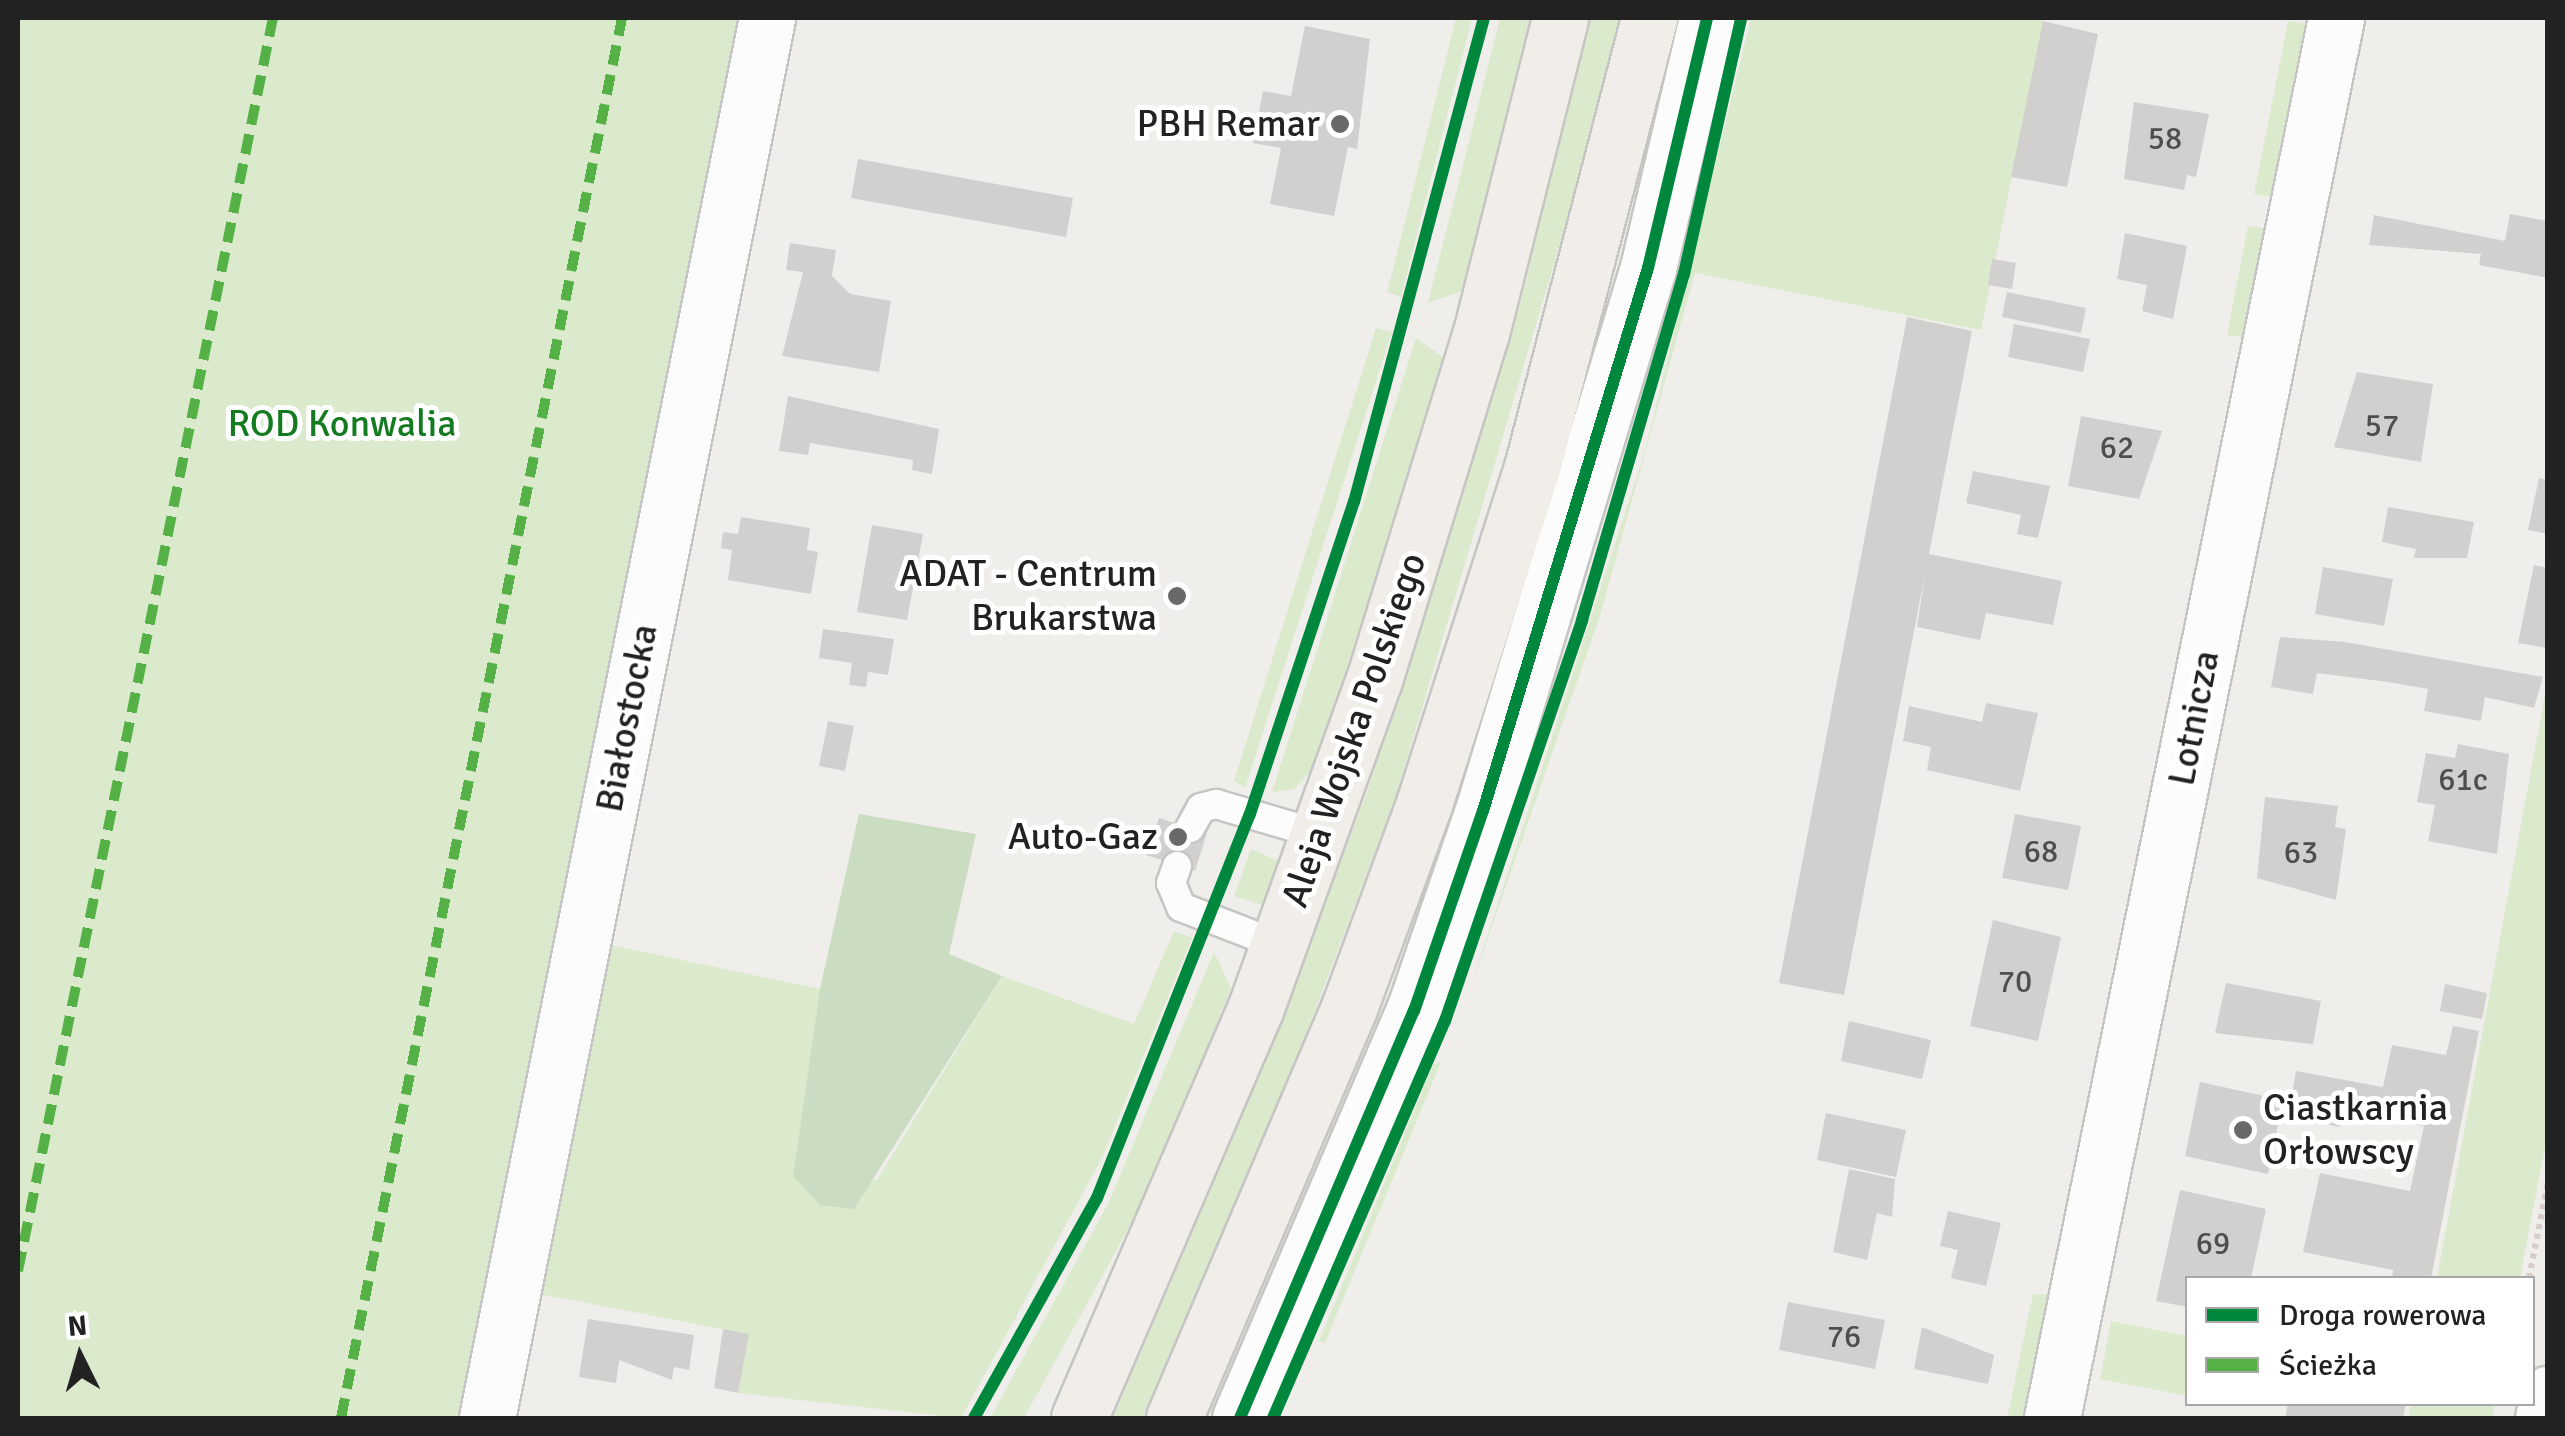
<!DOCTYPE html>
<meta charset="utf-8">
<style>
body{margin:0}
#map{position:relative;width:2565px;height:1436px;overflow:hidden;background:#efeeeb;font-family:Signika,sans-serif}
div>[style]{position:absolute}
.grass>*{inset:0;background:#dbeacd}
.forest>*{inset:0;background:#cadcc2}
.building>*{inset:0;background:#d2d0ce}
.path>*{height:6px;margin-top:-3px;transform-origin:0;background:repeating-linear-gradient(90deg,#d7ccc9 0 5px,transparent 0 10px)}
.roads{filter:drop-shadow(2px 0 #c5c5c3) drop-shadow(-2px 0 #c5c5c3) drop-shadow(0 2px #c5c5c3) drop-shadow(0 -2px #c5c5c3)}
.service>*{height:28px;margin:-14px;padding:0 14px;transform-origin:14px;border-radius:14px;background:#fdfcfc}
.minor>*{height:55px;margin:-27.5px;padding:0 27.5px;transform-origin:27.5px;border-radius:27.5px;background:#fdfcfc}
.tertiary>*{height:55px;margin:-27.5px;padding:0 27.5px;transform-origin:27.5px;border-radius:27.5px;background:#fdfcfc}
.primary>*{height:55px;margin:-27.5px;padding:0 27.5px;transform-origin:27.5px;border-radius:27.5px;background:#f1ede8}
.quiet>*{height:10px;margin-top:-5px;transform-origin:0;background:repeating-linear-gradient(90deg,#55b145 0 20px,transparent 0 30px)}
.cycleway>*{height:12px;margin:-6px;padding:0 6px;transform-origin:6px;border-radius:6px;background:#00873e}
.dots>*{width:28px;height:28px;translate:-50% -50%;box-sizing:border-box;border:5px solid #fff;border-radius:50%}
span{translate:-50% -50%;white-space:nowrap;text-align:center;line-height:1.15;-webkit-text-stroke:10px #fff;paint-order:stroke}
.number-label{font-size:32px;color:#4e4e4d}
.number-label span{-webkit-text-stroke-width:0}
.poi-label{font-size:38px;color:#222}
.right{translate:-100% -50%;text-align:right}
.left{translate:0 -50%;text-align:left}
.park-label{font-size:38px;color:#147b21}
.street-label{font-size:38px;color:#222}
.frame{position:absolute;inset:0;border:20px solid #222;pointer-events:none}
.legend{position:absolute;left:2185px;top:1276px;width:350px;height:130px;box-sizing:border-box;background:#fff;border:2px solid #a7a7a7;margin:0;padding:12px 18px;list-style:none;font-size:30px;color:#222}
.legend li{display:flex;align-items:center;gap:20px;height:50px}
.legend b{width:50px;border:2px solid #a7a7a7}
.north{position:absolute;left:30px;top:1306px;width:100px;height:100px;-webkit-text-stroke:8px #fff;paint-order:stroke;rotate:355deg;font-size:28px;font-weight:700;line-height:40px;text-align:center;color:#222}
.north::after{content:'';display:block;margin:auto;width:35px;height:45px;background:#222;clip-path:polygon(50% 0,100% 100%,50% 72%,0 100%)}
</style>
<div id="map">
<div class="grass">
<i style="clip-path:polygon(18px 18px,751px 18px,470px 1418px,18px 1418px)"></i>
<i style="clip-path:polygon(1456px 18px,1472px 18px,1401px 297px,1387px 292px)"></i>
<i style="clip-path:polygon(1500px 18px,1530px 18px,1463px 291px,1428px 303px)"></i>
<i style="clip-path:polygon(1590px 18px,1619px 18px,1593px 133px,1395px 799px,1287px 1084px,1142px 1418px,1113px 1418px,1260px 1075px,1368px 790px,1519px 309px)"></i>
<i style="clip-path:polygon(1751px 18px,2044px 18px,1981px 330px,1695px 273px,1600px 616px,1469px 992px,1645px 451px)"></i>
<i style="clip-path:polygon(2288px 21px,2314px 25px,2279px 198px,2254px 194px)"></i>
<i style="clip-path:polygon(2248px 226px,2272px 229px,2248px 338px,2227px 335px)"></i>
<i style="clip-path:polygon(1376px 328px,1392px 332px,1245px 788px,1234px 781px)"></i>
<i style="clip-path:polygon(1416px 338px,1446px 359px,1394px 528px,1312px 770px,1294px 789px,1272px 792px)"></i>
<i style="clip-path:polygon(2547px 684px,2547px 1137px,2520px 1278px,2437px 1278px)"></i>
<i style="clip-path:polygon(1251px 849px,1279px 861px,1262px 905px,1234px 896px)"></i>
<i style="clip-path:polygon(1174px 931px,1192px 938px,1102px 1158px,961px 1418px,738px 1393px,748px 1334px,534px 1293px,606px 944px,820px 989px,793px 1176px,877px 1180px,1002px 976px,1134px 1024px)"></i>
<i style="clip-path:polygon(1214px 952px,1231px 988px,1147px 1195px,1024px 1418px,990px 1418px,1108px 1204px)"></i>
<i style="clip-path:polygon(1441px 1062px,1325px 1343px,1319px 1341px,1433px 1065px)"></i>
<i style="clip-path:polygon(2033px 1294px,2055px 1295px,2031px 1418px,2007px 1418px)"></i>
<i style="clip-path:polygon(2111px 1321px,2187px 1336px,2187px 1396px,2100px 1379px)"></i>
<i style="clip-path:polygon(2411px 1404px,2495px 1404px,2492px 1418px,2408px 1418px)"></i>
</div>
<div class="forest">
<i style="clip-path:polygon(859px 814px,976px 834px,949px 954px,1002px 976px,854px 1209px,820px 1205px,793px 1176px,820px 989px)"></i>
</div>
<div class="building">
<i style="clip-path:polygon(2043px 21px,2098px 34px,2067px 187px,2011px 177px)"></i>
<i style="clip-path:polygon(1305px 26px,1370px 39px,1357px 149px,1348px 147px,1334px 216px,1270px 204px,1281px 148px,1253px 143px,1263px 91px,1291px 96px)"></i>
<i style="clip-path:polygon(2134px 102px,2209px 114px,2196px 177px,2187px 175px,2184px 190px,2124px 179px)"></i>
<i style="clip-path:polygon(858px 159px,1073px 198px,1066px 237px,851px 198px)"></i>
<i style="clip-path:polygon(2510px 214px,2548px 221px,2548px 278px,2479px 265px,2481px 254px,2369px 245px,2374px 215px,2505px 241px)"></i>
<i style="clip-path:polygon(2125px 233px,2187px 246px,2173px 319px,2142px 311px,2147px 285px,2117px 279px)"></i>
<i style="clip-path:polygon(790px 243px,836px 250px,832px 276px,850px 294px,891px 301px,879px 372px,782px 356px,803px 272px,786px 270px)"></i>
<i style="clip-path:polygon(1992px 259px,2016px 263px,2012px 289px,1988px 285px)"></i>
<i style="clip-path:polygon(2007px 292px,2086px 308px,2081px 333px,2002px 317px)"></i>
<i style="clip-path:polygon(1907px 317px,1972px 331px,1929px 554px,2062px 581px,2053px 625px,1986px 613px,1980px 640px,1917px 627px,1925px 574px,1844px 995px,1779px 983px)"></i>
<i style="clip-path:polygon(2014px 324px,2090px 339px,2083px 372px,2008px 357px)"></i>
<i style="clip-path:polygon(2357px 372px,2433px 384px,2421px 462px,2334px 447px)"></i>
<i style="clip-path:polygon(788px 396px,939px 429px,932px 474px,912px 470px,913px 460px,810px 443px,808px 455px,779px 451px)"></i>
<i style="clip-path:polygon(2081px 416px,2162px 431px,2139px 499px,2068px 486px)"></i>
<i style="clip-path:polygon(1973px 471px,2050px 486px,2038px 538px,2017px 534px,2021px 515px,1966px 503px)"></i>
<i style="clip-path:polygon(2539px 478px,2548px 480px,2548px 534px,2528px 530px)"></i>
<i style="clip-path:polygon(2388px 507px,2474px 522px,2467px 558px,2414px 558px,2416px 549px,2382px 542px)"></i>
<i style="clip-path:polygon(741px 517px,810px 528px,807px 550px,818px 552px,811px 594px,728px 580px,732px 550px,721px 548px,723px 532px,738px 534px)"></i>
<i style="clip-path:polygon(872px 525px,923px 534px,907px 620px,857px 612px)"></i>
<i style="clip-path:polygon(2534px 565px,2548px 568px,2548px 648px,2518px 643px)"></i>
<i style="clip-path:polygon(2323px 567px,2393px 579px,2384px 626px,2315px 614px)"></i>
<i style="clip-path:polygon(823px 629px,894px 639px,888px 675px,868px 672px,866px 687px,849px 685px,852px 663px,819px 658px)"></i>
<i style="clip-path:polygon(2280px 637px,2345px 642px,2543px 677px,2534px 708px,2485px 697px,2481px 721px,2424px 711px,2428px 689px,2388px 682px,2317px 673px,2313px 694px,2271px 687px)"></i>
<i style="clip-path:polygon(1986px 703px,2038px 713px,2020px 791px,1927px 770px,1931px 747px,1903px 741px,1909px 706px,1982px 722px)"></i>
<i style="clip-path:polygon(828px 721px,854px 726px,845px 771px,819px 766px)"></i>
<i style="clip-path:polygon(2458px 744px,2509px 754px,2497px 854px,2428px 841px,2435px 805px,2417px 802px,2426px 753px,2455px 758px)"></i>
<i style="clip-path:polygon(2265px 797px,2338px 806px,2335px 827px,2346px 829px,2336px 900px,2257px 878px)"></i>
<i style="clip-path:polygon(2015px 814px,2081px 826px,2068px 890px,2002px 878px)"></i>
<i style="clip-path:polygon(1159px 818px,1207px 833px,1195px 871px,1146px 855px)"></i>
<i style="clip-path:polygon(1993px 920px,2061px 937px,2038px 1041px,1970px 1026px)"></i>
<i style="clip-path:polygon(2226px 983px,2321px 1001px,2313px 1044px,2215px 1033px)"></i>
<i style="clip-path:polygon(2445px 984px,2487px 993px,2482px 1019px,2440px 1011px)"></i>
<i style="clip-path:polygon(1849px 1021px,1931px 1040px,1922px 1079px,1841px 1061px)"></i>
<i style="clip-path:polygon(2453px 1026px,2479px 1031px,2431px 1278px,2392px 1278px,2393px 1270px,2303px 1252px,2320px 1173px,2410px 1191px,2424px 1126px,2343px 1112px,2340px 1127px,2288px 1116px,2296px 1071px,2383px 1087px,2392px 1045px,2446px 1055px)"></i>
<i style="clip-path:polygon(2200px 1082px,2283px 1100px,2268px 1174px,2185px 1156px)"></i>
<i style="clip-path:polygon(1826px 1113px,1906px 1130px,1896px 1177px,1817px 1160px)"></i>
<i style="clip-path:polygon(1849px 1169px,1895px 1179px,1892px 1217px,1877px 1213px,1867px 1260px,1833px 1252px)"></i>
<i style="clip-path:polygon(2180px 1190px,2266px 1209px,2251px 1278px,2188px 1278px,2188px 1307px,2156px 1301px)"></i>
<i style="clip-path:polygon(1948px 1211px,2001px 1223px,1986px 1286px,1951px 1278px,1958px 1250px,1940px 1246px)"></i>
<i style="clip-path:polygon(1788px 1302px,1885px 1320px,1875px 1369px,1779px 1350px)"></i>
<i style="clip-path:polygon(588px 1319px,694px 1335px,689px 1370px,674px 1367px,672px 1380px,619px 1360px,616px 1383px,579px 1377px)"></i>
<i style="clip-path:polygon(1922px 1327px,1994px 1355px,1988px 1384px,1914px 1369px)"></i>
<i style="clip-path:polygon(723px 1329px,749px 1334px,738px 1393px,714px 1388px)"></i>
<i style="clip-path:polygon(2288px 1404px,2406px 1404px,2403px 1418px,2285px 1418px)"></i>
</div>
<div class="path">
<i style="left:2529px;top:1278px;width:98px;rotate:-78.8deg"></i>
</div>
<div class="roads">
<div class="service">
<i style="left:1190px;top:828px;width:23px;rotate:-61deg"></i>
<i style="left:1201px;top:808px;width:16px;rotate:-15deg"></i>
<i style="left:1216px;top:804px;width:109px;rotate:16.4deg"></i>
<i style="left:1177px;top:866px;width:18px;rotate:109deg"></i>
<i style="left:1171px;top:883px;width:26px;rotate:67deg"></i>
<i style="left:1181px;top:907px;width:105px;rotate:21.2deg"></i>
</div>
<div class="minor">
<i style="left:487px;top:1418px;width:1428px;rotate:-78.69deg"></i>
<i style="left:1240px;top:1418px;width:443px;rotate:-66.9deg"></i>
<i style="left:1414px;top:1011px;width:212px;rotate:-71deg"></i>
<i style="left:1483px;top:811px;width:568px;rotate:-73.1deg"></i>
<i style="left:1648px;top:268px;width:257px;rotate:-76.7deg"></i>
<i style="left:2052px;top:1418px;width:1429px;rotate:-78.53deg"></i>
</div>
<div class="tertiary">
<i style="left:2543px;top:1418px;width:25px;rotate:-78deg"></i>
</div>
<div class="primary">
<i style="left:1079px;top:1418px;width:447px;rotate:-66.7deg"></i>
<i style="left:1256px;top:1007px;width:348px;rotate:-70.2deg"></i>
<i style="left:1374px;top:680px;width:363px;rotate:-72.9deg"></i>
<i style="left:1481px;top:333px;width:325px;rotate:-75.9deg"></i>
<i style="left:1174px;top:1418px;width:446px;rotate:-66.9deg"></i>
<i style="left:1349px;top:1008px;width:217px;rotate:-69.8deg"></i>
<i style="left:1424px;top:804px;width:353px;rotate:-72.2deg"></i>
<i style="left:1532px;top:468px;width:465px;rotate:-75.4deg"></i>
</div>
</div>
<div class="quiet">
<i style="left:18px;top:1271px;width:1279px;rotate:-78.5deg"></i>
<i style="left:341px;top:1418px;width:1428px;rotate:-78.65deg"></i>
</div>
<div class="cycleway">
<i style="left:974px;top:1418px;width:252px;rotate:-60.8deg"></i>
<i style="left:1097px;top:1198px;width:413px;rotate:-68.3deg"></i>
<i style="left:1250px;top:814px;width:329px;rotate:-71.6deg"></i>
<i style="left:1354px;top:502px;width:501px;rotate:-74.97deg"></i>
<i style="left:1240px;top:1418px;width:443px;rotate:-66.9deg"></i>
<i style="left:1414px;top:1011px;width:212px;rotate:-71deg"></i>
<i style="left:1483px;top:811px;width:568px;rotate:-73.1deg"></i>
<i style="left:1648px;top:268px;width:257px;rotate:-76.7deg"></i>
<i style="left:1273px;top:1418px;width:433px;rotate:-66.6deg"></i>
<i style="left:1445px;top:1021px;width:424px;rotate:-71.1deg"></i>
<i style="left:1582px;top:620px;width:361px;rotate:-73.6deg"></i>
<i style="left:1684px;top:274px;width:262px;rotate:-77.4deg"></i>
</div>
<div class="dots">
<i style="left:1340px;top:124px;background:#6a6968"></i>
<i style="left:1177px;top:596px;background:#6a6968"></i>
<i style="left:1178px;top:837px;background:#6a6968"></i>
<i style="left:2243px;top:1130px;background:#6a6968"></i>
</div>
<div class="number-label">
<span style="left:2165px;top:139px">58</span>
<span style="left:2382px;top:426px">57</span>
<span style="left:2117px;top:448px">62</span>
<span style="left:2463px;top:780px">61c</span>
<span style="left:2041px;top:852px">68</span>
<span style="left:2301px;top:853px">63</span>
<span style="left:2015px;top:982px">70</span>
<span style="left:2213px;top:1244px">69</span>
<span style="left:1844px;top:1337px">76</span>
</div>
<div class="poi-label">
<span class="right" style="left:1320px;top:124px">PBH Remar</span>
<span class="right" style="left:1157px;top:596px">ADAT - Centrum<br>Brukarstwa</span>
<span class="right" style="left:1158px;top:837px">Auto-Gaz</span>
<span class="left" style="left:2263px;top:1130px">Ciastkarnia<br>Orłowscy</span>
</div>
<div class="park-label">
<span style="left:342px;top:424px">ROD Konwalia</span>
</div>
<div class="street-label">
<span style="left:627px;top:718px;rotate:-79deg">Białostocka</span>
<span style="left:2194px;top:718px;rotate:-79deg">Lotnicza</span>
<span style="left:1354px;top:730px;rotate:-71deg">Aleja Wojska Polskiego</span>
</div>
<div class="frame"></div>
<ul class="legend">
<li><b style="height:12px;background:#00873e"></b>Droga rowerowa</li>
<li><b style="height:12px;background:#55b145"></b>Ścieżka</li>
</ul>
<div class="north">N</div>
</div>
